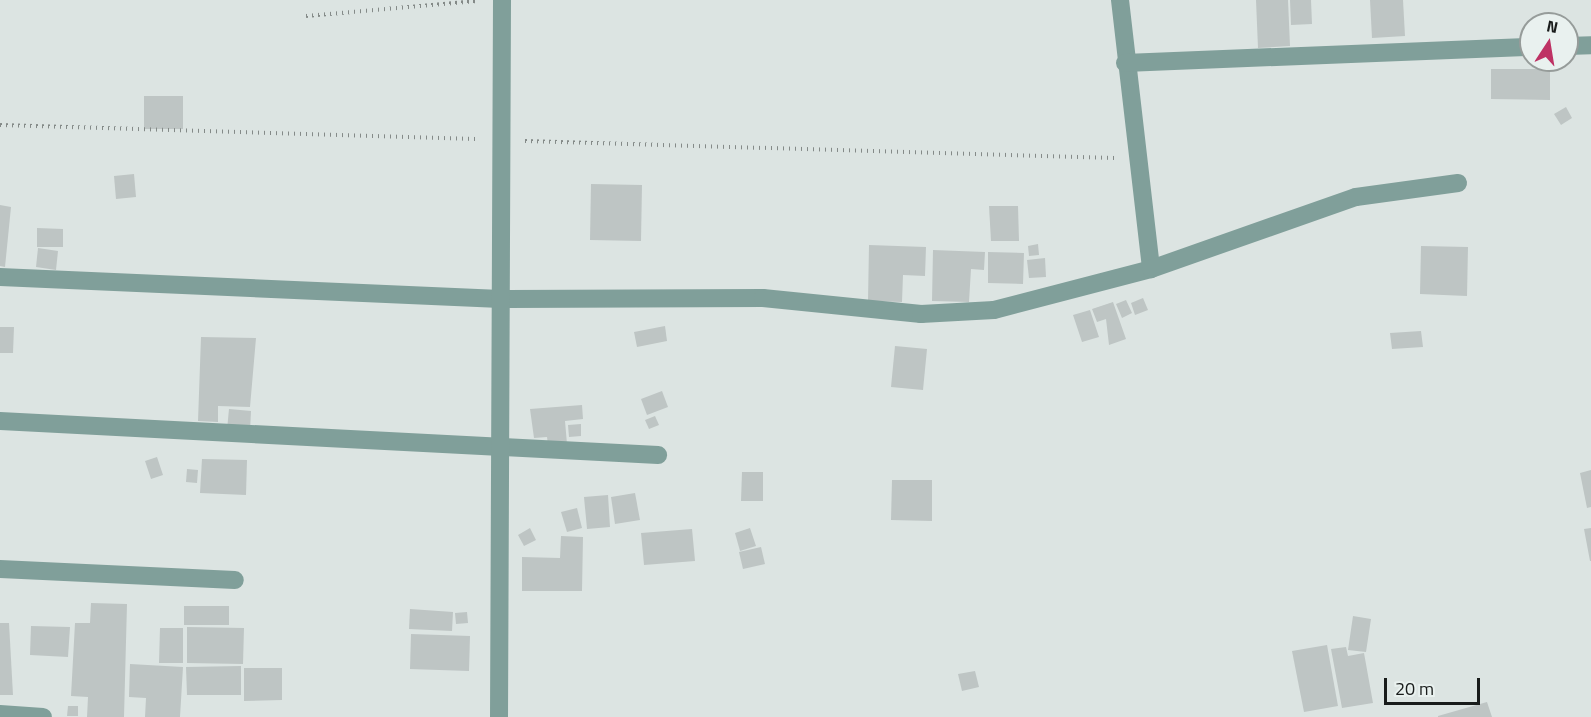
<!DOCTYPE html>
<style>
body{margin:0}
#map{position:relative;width:1591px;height:717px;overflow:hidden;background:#dce4e2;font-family:"Titillium Web",sans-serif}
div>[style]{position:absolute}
.building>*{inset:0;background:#bec5c4}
.path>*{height:4px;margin-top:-2px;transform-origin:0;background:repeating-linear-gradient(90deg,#848a88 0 1.5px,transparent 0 6px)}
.street>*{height:18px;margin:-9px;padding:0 9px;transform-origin:9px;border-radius:9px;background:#809f9a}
span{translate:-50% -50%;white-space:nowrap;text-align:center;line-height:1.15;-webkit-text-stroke:4.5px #e9f1ef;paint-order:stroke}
.north{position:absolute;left:1519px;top:12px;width:60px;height:60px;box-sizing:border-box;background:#e9f1ef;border:2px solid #969c9a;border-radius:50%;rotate:12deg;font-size:16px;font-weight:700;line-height:24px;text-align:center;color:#191c1b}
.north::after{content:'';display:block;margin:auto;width:21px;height:27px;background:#be3264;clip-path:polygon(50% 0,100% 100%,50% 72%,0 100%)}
.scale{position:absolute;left:1384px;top:678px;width:96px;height:27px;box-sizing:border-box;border:3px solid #191c1b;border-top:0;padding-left:8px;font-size:18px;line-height:21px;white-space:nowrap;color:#191c1b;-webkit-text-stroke:4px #e9f1ef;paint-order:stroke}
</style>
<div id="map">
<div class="building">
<i style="clip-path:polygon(1256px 0,1288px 0,1290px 46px,1258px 48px)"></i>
<i style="clip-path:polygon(1290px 0,1311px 0,1312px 24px,1291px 25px)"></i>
<i style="clip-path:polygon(1370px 0,1403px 0,1405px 36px,1372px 38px)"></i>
<i style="clip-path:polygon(1491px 69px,1550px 69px,1550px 100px,1491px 99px)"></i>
<i style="clip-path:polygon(144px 96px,183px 96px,183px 129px,144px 129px)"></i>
<i style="clip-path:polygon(1566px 107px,1572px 118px,1561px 125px,1554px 114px)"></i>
<i style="clip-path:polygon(134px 174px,136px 197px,116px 199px,114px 176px)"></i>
<i style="clip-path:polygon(591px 184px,642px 185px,641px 241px,590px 240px)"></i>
<i style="clip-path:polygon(0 205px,11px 207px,5px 267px,0 266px)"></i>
<i style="clip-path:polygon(989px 206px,1018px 206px,1019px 241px,991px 241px)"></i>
<i style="clip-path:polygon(37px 228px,63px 229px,63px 247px,37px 247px)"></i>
<i style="clip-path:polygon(1038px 244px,1039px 255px,1029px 256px,1028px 246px)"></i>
<i style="clip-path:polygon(869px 245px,926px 247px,925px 276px,903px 275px,902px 302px,868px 301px)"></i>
<i style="clip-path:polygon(1421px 246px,1468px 247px,1467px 296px,1420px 294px)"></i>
<i style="clip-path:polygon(38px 248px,58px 251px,56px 270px,36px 267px)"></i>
<i style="clip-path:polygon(933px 250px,985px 252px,984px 270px,971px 269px,969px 302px,932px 301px)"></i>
<i style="clip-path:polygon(988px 252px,1024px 253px,1023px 284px,988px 283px)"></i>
<i style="clip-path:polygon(1045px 258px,1046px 277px,1029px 278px,1027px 260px)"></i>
<i style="clip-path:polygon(1143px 298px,1148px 310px,1135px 315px,1131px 303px)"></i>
<i style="clip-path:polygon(1126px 300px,1132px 313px,1122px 318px,1116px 304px)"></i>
<i style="clip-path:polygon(1113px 302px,1126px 339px,1109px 345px,1106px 319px,1097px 322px,1092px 309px)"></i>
<i style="clip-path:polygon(1090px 310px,1099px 337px,1082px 342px,1073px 315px)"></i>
<i style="clip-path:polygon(665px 326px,667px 341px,637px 347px,634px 332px)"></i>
<i style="clip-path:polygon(0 327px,14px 327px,13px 353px,0 353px)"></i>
<i style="clip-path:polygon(1421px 331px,1423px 347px,1392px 349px,1390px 333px)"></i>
<i style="clip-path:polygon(201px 337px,256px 338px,250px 407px,218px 406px,218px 422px,198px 421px)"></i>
<i style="clip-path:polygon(895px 346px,927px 349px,923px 390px,891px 387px)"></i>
<i style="clip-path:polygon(662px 391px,668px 407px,647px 415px,641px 399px)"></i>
<i style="clip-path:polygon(582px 405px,583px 419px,565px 421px,567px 444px,548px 445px,547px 437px,534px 438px,530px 409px)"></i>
<i style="clip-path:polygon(229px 409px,251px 411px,250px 431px,227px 430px)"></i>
<i style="clip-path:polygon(655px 416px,659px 425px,649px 429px,645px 420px)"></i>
<i style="clip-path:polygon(581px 424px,581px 436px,569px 437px,568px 425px)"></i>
<i style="clip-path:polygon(157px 457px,163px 475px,151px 479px,145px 461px)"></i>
<i style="clip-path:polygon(202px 459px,247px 460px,246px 495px,200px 493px)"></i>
<i style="clip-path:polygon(187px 469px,198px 470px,197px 483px,186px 482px)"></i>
<i style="clip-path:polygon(1591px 470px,1591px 507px,1587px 508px,1580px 473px)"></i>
<i style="clip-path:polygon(742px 472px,763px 472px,763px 501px,741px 501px)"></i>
<i style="clip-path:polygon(892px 480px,932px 480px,932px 521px,891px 520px)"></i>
<i style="clip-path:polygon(635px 493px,640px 520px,615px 524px,611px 497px)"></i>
<i style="clip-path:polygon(608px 495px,610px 527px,587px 529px,584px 497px)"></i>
<i style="clip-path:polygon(577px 508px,582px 528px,567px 532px,561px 512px)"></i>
<i style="clip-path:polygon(530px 528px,536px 540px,524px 546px,518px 535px)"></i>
<i style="clip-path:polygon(750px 528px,756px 546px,740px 551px,735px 533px)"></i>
<i style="clip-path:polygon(1591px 528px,1591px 561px,1590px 561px,1584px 529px)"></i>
<i style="clip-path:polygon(692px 529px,695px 561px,644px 565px,641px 533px)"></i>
<i style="clip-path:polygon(561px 536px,583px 537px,582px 591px,522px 591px,522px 557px,560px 558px)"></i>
<i style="clip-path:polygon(761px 547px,765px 564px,743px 569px,739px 552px)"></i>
<i style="clip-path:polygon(91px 603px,127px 604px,124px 717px,87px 717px,88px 697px,71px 696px,75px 623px,90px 623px)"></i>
<i style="clip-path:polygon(184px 606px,229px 606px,229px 625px,184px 625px)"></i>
<i style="clip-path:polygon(410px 609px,453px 612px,452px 631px,409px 629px)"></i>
<i style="clip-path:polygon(467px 612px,468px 623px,456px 624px,455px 613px)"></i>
<i style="clip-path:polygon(1353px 616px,1371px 619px,1366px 652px,1348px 650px)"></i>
<i style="clip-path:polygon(0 623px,9px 623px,13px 695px,0 695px)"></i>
<i style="clip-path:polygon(31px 626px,70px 627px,68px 657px,30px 655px)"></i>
<i style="clip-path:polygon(187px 627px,244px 628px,243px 664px,187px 663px)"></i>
<i style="clip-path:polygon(160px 628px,183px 628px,183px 663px,159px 663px)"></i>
<i style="clip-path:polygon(411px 634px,470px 636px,469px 671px,410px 669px)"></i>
<i style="clip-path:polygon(1327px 645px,1338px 706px,1304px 712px,1292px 651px)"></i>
<i style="clip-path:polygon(1346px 647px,1348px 656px,1364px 653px,1373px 703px,1342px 708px,1331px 649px)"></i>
<i style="clip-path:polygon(130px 664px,183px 667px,180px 717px,145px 717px,146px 698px,129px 697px)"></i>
<i style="clip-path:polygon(241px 666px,241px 695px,187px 695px,186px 667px)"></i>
<i style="clip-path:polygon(244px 668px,282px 668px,282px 700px,244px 701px)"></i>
<i style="clip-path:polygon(975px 671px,979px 687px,962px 691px,958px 674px)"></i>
<i style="clip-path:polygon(1487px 702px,1492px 717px,1438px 717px,1438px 716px)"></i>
<i style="clip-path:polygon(68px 706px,78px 706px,78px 716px,67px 716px)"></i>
</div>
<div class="path">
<i style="left:306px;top:16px;width:172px;rotate:-5deg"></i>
<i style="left:0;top:125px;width:476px;rotate:1.7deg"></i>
<i style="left:525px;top:141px;width:590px;rotate:1.65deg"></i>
</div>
<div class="street">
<i style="left:1120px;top:0;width:271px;rotate:83.4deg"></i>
<i style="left:1567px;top:46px;width:24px;rotate:-2deg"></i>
<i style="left:1125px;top:63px;width:406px;rotate:-2.3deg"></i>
<i style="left:0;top:277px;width:501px;rotate:2.51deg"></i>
<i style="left:501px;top:299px;width:262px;rotate:-0.2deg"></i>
<i style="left:763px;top:298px;width:159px;rotate:5.8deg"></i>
<i style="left:921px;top:314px;width:73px;rotate:-3.1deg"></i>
<i style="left:994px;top:310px;width:162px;rotate:-14.6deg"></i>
<i style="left:1151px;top:269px;width:217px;rotate:-19.4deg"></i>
<i style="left:1356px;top:197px;width:103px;rotate:-7.8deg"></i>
<i style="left:0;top:421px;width:659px;rotate:2.96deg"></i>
<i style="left:0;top:569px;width:235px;rotate:2.7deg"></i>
<i style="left:0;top:714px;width:43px;rotate:4deg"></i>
<i style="left:499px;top:717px;width:717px;rotate:-89.76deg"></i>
</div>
<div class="north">N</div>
<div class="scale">20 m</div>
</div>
